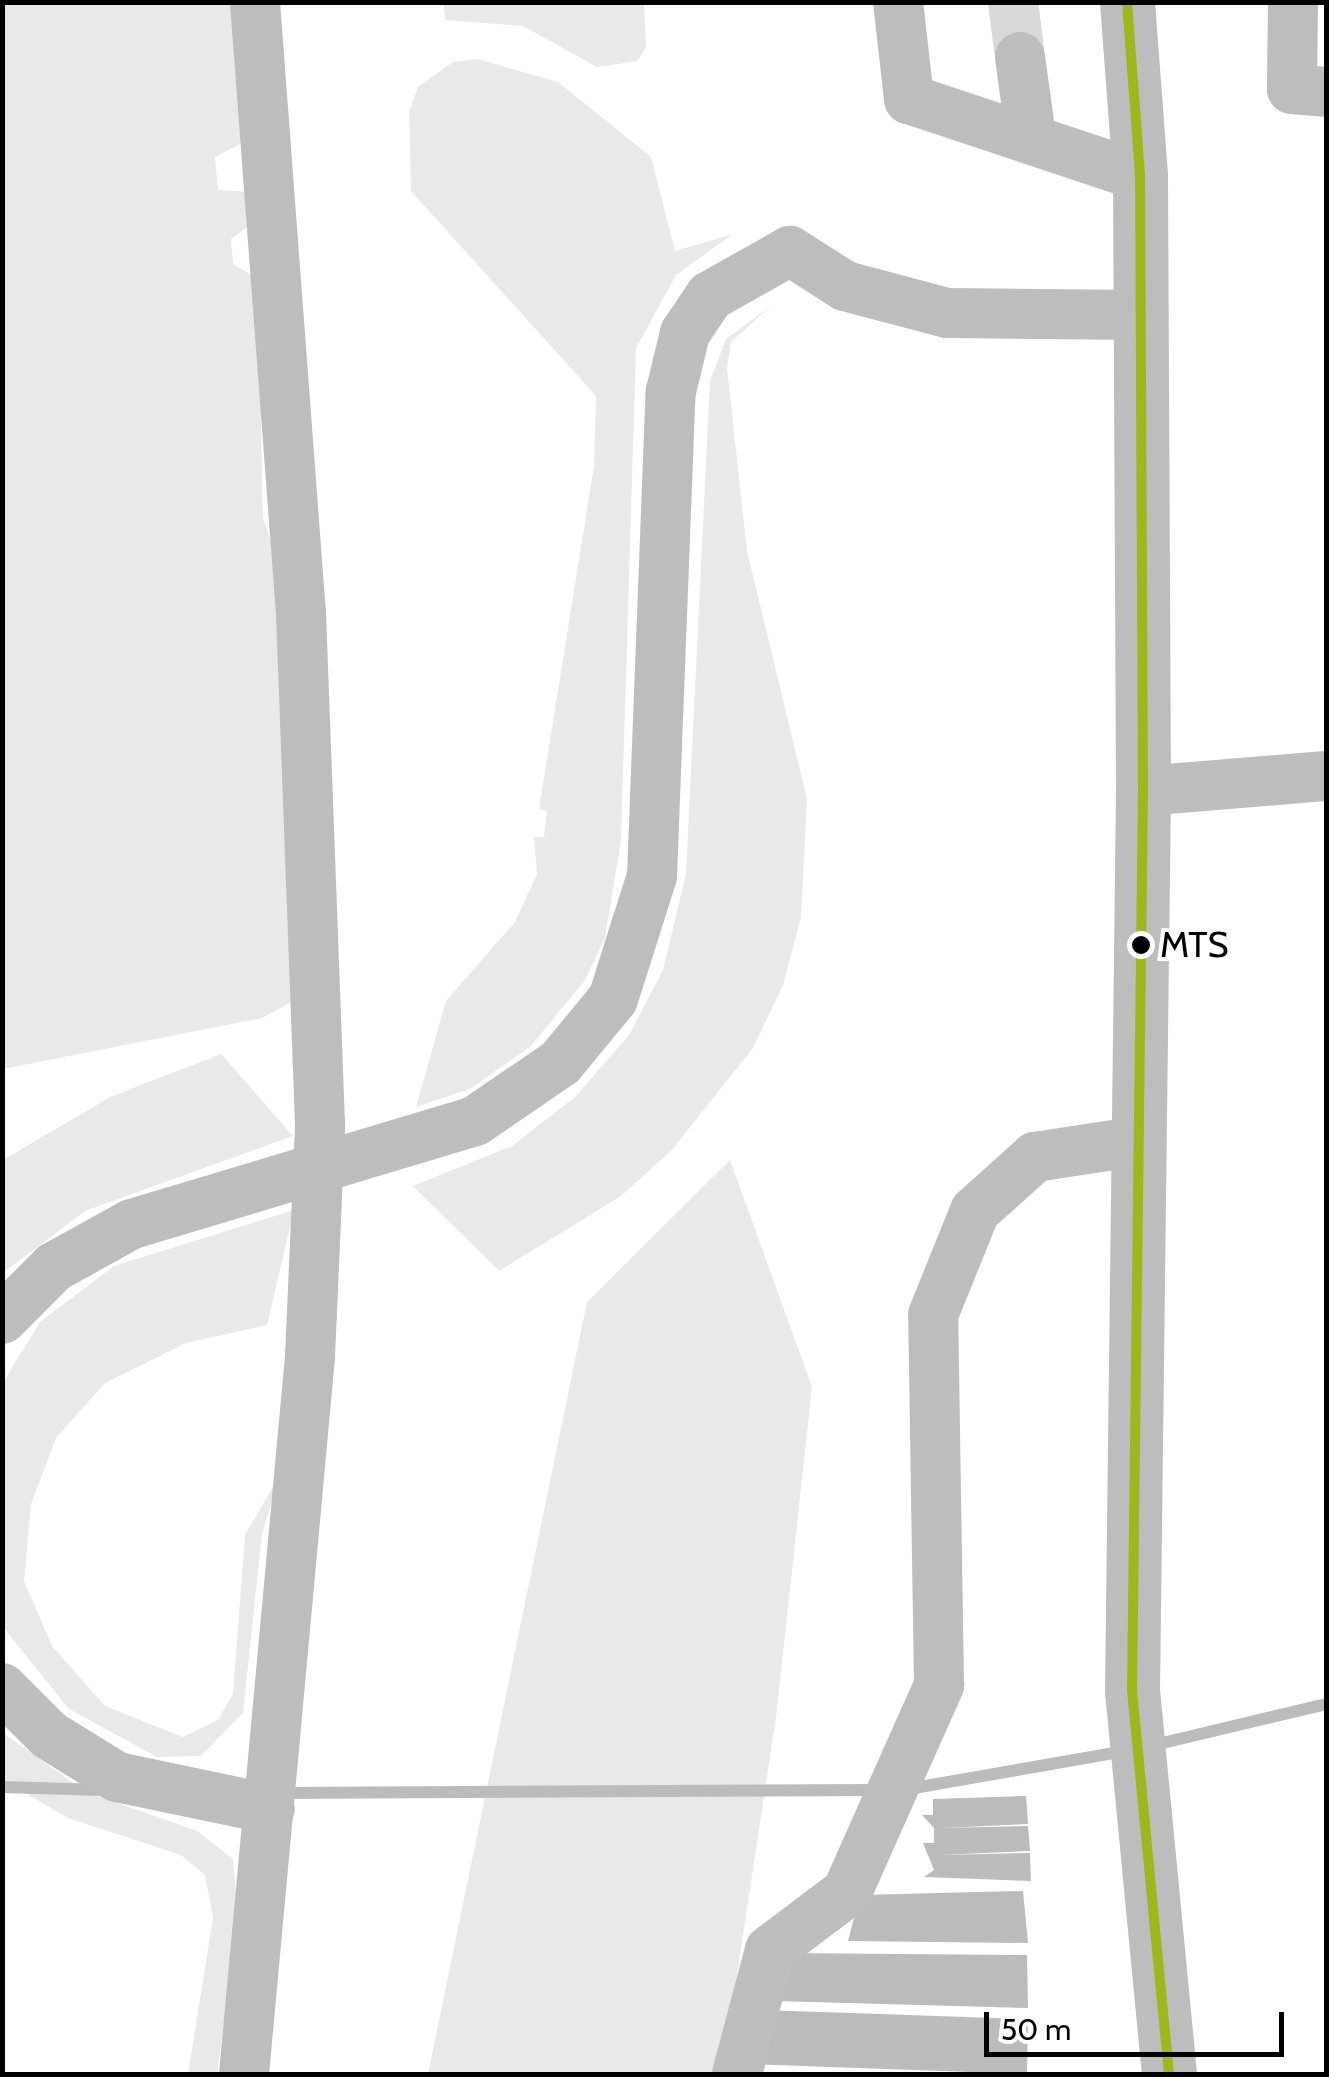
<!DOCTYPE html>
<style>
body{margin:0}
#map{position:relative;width:1329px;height:2077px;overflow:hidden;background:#fff;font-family:Cabin,sans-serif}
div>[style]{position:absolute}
.green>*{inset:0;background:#e9e9e9}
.water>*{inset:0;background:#bbb}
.stream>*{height:12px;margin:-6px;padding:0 6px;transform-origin:6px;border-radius:6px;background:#bbb}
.minor-tunnel>*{height:50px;margin-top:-25px;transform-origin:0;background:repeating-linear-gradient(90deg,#d9d9d9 0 50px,transparent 0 75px)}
.minor>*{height:50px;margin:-25px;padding:0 25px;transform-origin:25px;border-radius:25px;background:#bdbdbd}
.major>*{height:55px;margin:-27.5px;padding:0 27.5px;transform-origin:27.5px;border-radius:27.5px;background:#bdbdbd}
.bus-1>*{height:10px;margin:-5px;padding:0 5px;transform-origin:5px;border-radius:5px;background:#9eb71c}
.dots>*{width:28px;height:28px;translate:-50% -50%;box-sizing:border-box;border:5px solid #fff;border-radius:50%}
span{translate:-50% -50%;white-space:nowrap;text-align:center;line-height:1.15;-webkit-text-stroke:8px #fff;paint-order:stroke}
.bus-label{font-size:36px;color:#000}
.left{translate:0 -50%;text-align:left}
.frame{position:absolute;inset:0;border:5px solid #000;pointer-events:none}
.scale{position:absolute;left:984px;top:2012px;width:300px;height:45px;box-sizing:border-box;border:5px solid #000;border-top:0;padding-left:12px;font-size:30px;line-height:35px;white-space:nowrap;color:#000;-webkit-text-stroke:8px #fff;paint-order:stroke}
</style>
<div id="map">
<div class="green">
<i style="clip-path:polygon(3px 3px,235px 3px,248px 140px,215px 157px,218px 190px,252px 192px,254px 222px,231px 239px,233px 264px,258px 279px,263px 518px,285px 580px,297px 999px,262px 1018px,3px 1069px)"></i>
<i style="clip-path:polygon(443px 3px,644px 3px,646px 48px,637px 61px,597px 67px,523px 26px,446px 20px)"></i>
<i style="clip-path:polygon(478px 59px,558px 82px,651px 157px,675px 251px,733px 234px,676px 275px,636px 348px,621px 841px,605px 938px,585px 980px,531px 1046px,470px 1089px,416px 1107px,446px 1001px,515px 922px,537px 874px,534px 837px,544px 837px,547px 811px,539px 809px,594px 466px,596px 396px,411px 191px,409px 112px,418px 87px,453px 62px)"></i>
<i style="clip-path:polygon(771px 306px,731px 342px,727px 368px,747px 551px,807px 799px,801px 917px,783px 985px,753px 1048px,671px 1151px,621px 1196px,499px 1271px,413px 1186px,512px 1146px,575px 1097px,629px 1035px,663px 970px,686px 874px,710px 381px,726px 339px)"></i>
<i style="clip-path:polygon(221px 1054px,293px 1136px,85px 1211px,3px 1273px,3px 1160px,110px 1097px)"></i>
<i style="clip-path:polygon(730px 1160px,812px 1387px,776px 1717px,722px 2074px,428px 2074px,587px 1302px)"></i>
<i style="clip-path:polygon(294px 1210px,267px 1325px,186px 1343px,105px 1383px,56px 1438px,31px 1504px,24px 1581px,52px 1646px,105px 1706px,183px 1737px,218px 1720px,233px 1694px,245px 1535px,280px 1475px,262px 1534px,243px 1713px,201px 1756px,157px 1757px,69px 1709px,3px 1627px,2px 1384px,40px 1322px,114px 1266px)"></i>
<i style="clip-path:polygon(2px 1732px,86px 1792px,197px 1831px,233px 1859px,238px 1919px,217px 2074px,188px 2074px,213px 1918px,205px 1875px,181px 1855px,68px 1818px,3px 1780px)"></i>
</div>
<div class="water">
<i style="clip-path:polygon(1026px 1796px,1028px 1824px,942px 1828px,1028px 1826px,1030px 1851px,938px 1855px,1030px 1853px,1031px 1881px,924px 1877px,934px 1870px,923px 1843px,934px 1843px,934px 1828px,922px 1815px,933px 1815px,933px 1799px)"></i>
<i style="clip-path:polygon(1023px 1891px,1028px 1943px,848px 1941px,860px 1895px)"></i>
<i style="clip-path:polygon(786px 1953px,1027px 1955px,1028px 2008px,776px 2001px)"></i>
<i style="clip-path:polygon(760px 2010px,1028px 2019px,1027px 2074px,751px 2064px)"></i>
</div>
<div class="stream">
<i style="left:1150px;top:1746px;width:181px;rotate:-13.4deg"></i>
<i style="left:2px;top:1787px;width:102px;rotate:1.7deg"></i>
<i style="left:908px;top:1789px;width:220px;rotate:-9.9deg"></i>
<i style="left:278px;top:1793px;width:600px;rotate:-0.29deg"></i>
</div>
<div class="minor-tunnel">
<i style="left:1013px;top:2px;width:55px;rotate:82.7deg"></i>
</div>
<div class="minor">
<i style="left:898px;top:2px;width:98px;rotate:83.5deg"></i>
<i style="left:909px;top:99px;width:243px;rotate:18.4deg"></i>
<i style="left:1293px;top:2px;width:87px;rotate:90.7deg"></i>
<i style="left:1292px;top:89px;width:34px;rotate:5deg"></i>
<i style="left:1020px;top:57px;width:81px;rotate:82.2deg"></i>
<i style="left:1143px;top:791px;width:184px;rotate:-4.7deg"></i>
<i style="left:2px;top:1319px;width:74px;rotate:-45deg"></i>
<i style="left:54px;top:1267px;width:89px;rotate:-28.9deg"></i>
<i style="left:132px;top:1224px;width:358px;rotate:-16.7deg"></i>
<i style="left:475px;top:1121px;width:103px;rotate:-34.3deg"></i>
<i style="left:560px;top:1063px;width:83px;rotate:-50.4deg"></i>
<i style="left:613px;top:999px;width:129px;rotate:-72.4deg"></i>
<i style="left:652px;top:876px;width:485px;rotate:-87.8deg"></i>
<i style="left:671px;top:391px;width:60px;rotate:-76.4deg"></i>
<i style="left:685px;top:333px;width:45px;rotate:-56deg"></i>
<i style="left:710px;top:296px;width:92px;rotate:-29.4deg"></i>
<i style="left:790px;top:251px;width:65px;rotate:32.5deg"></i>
<i style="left:845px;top:286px;width:106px;rotate:14.8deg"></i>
<i style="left:947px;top:313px;width:194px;rotate:0.6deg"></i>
<i style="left:2px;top:1688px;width:66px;rotate:45deg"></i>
<i style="left:49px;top:1735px;width:80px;rotate:31.7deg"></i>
<i style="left:117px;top:1777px;width:156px;rotate:11.8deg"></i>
<i style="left:244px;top:2074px;width:720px;rotate:-84.74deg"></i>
<i style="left:310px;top:1357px;width:233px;rotate:-87.5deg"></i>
<i style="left:320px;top:1124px;width:510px;rotate:-92.13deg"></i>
<i style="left:301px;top:614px;width:614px;rotate:-94.3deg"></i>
<i style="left:737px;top:2074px;width:128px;rotate:-75.1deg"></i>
<i style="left:770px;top:1950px;width:96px;rotate:-37deg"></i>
<i style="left:847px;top:1892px;width:227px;rotate:-66deg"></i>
<i style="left:939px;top:1685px;width:370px;rotate:-90.9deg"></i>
<i style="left:933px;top:1315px;width:112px;rotate:-68deg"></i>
<i style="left:975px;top:1211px;width:81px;rotate:-42deg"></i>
<i style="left:1035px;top:1157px;width:105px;rotate:-8.7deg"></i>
</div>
<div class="major">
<i style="left:1127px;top:2px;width:174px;rotate:85.7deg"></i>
<i style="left:1140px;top:176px;width:615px;rotate:89.72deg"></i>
<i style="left:1143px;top:791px;width:899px;rotate:90.7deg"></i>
<i style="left:1132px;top:1690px;width:386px;rotate:84.5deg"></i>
</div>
<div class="bus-1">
<i style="left:1127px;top:2px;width:174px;rotate:85.7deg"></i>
<i style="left:1140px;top:176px;width:615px;rotate:89.72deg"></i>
<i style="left:1143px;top:791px;width:899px;rotate:90.7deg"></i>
<i style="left:1132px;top:1690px;width:386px;rotate:84.5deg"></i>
</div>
<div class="dots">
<i style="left:1141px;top:945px;background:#000"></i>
</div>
<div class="bus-label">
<span class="left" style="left:1160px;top:945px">MTS</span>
</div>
<div class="frame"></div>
<div class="scale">50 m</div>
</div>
